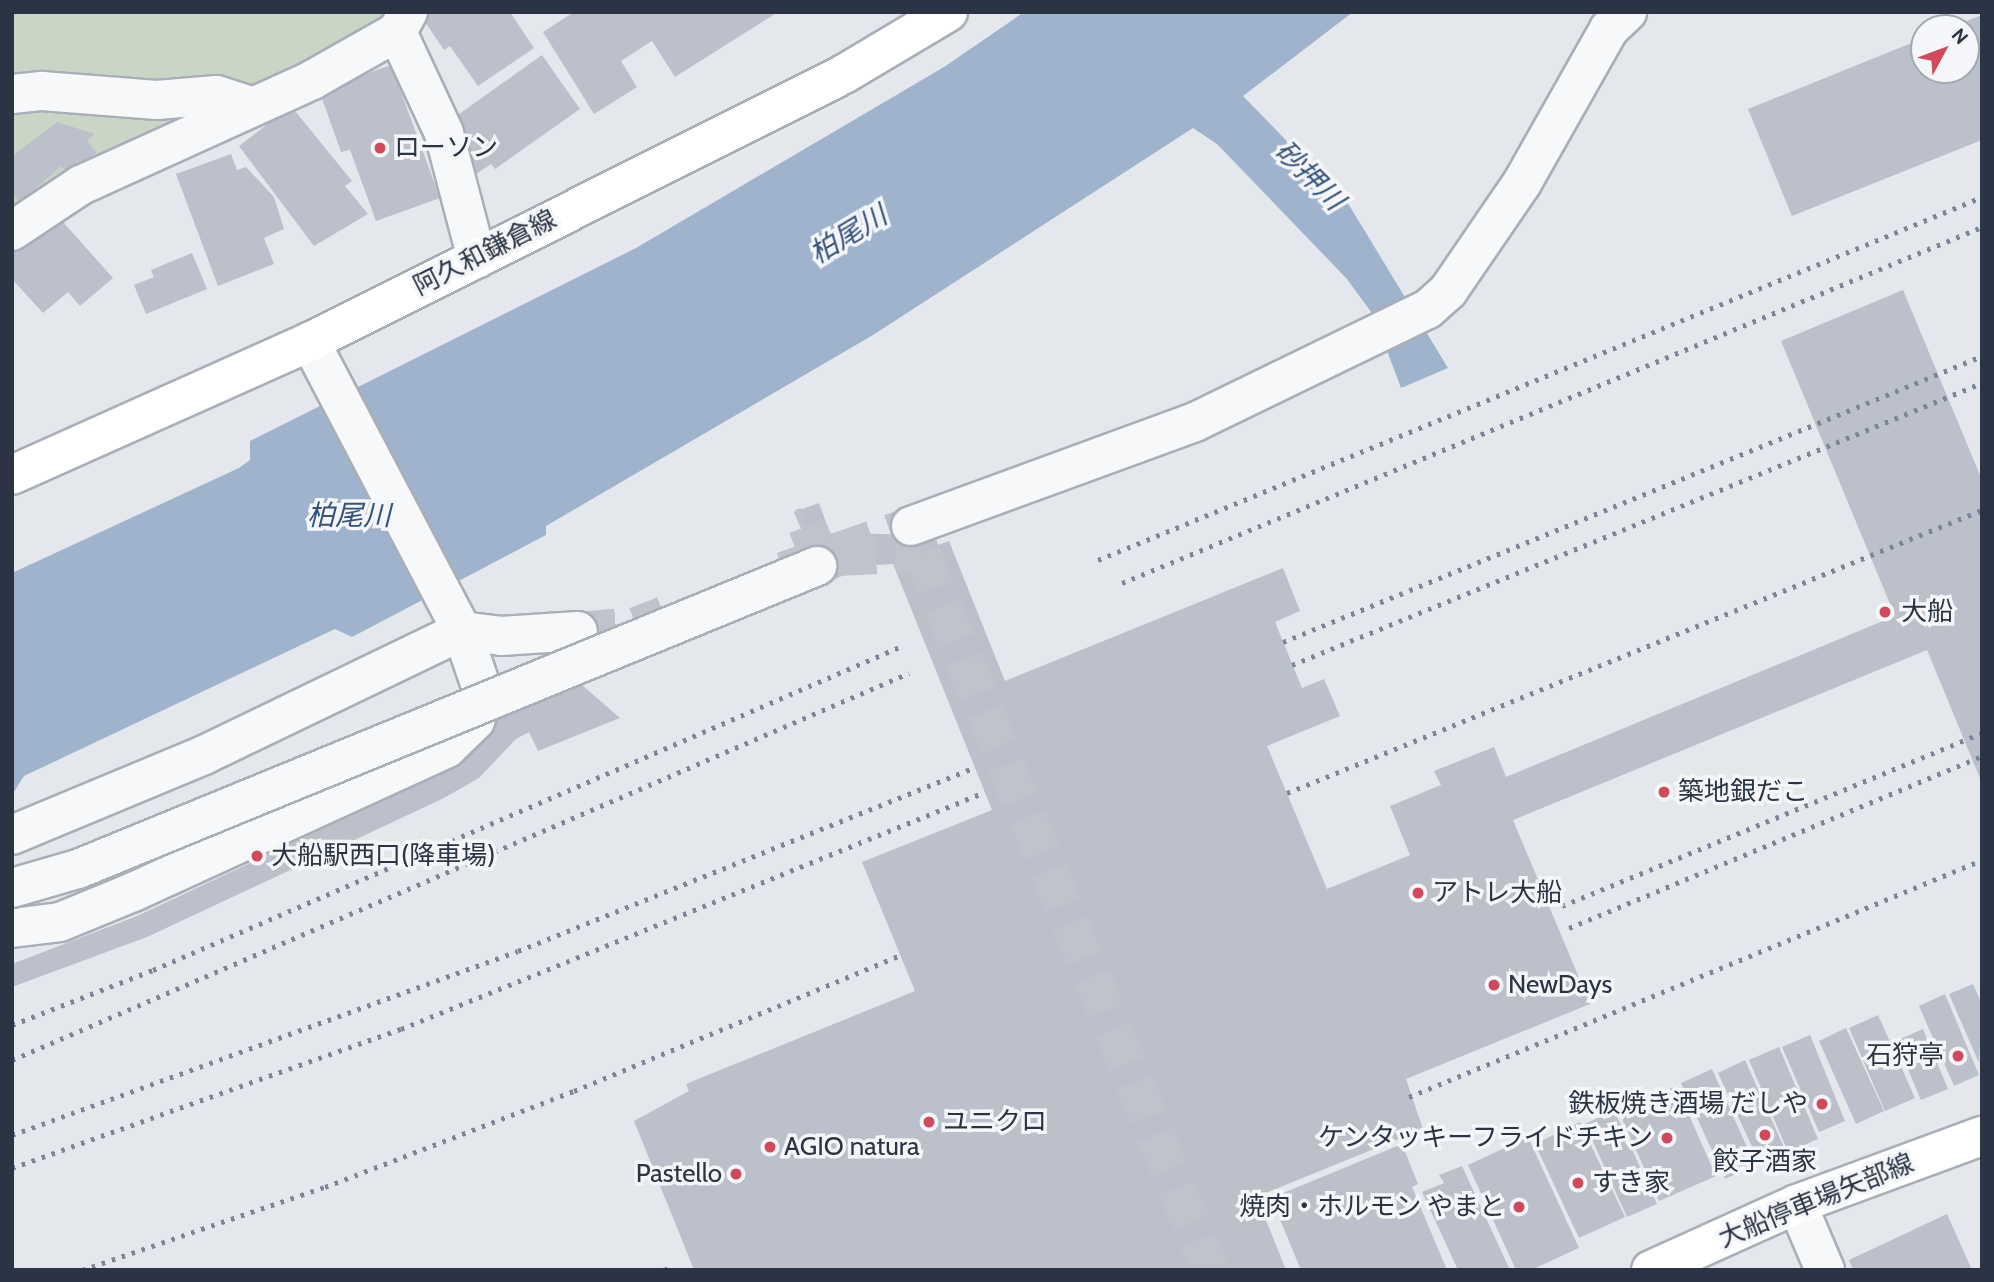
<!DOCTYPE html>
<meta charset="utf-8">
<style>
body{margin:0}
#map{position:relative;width:1994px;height:1282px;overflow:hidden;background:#e4e7ec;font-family:Cabin,"Noto Sans JP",sans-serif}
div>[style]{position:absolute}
.green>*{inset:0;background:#c9d6c5}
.water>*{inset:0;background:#9fb4cc}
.building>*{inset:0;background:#bbc0ca}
.pedestrian-tunnel>*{height:38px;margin-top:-19px;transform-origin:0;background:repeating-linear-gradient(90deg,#bfc3cb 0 38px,transparent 0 57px)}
.minor-tunnel>*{height:38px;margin-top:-19px;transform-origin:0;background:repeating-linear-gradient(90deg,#bfc3cb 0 38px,transparent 0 57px)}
.roads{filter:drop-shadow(2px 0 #a9aeb7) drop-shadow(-2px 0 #a9aeb7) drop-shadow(0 2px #a9aeb7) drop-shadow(0 -2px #a9aeb7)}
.minor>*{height:38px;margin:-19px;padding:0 19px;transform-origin:19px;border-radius:19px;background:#f7f8fa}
.secondary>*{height:38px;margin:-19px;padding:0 19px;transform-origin:19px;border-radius:19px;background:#fff}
.rail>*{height:5px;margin-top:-2.5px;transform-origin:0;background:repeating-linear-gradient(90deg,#7d8696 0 3.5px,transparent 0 10.5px)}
.bridges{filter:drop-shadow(2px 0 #a9aeb7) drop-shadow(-2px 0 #a9aeb7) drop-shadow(0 2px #a9aeb7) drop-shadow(0 -2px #a9aeb7)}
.pedestrian-bridge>*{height:38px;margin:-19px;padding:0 19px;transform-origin:19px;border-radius:19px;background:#f7f8fa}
.dots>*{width:19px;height:19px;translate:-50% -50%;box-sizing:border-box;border:4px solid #f4f6f9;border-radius:50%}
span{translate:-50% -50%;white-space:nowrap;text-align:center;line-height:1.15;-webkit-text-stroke:7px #f4f6f9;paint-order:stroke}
.poi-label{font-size:26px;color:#2b3445}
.left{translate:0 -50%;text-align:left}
.right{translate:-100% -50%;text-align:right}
.street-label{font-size:26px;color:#2b3445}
.water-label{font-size:28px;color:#34527a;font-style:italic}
.frame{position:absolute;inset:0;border:14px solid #2b3445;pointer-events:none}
.north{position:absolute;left:1910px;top:14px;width:70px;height:70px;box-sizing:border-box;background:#f4f6f9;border:2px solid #a4a8b1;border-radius:50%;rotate:49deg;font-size:19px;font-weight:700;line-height:28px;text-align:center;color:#2b3445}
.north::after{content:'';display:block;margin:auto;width:24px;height:32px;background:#d1495b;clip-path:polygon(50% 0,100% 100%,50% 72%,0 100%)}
</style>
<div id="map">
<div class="green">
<i style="clip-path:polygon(12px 12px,390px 12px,357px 38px,12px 215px)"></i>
</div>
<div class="water">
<i style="clip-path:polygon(1024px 12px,1353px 12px,1243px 96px,1349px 205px,1448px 368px,1401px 388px,1374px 316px,1347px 279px,1217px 144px,1193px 128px,873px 335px,546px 526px,546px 535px,352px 637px,335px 629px,24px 776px,12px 795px,12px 573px,239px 468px,250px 460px,250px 441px,636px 248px,944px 67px)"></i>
</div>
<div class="building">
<i style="clip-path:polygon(426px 12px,510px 12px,534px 48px,478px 86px,450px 46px,444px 50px,421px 16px)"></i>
<i style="clip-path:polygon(574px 12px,778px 12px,675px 77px,652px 41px,621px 61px,637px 87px,594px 114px,543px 32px)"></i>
<i style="clip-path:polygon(1982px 15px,1982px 140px,1792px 216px,1748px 109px,1924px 38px,1924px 70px,1966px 70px,1966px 28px,1949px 28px)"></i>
<i style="clip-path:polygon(542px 55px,580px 109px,495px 169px,491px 164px,475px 175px,461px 155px,469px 149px,455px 130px,455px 117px)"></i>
<i style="clip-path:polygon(391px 65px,440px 198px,376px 221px,350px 150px,341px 152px,319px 90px)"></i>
<i style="clip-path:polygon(291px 106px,352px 181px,345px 186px,368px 214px,314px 246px,239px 146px)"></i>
<i style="clip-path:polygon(57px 122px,95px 134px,87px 140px,96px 153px,69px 175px,61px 166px,20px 203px,12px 193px,12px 156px)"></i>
<i style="clip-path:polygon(231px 154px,237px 170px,246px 167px,274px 197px,284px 229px,264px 238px,274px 264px,218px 286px,176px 174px)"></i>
<i style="clip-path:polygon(55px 213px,113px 278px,80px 306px,68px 292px,43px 313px,12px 279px,12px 251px)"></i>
<i style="clip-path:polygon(192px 253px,207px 289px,146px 314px,134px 285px,154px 277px,151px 270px)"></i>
<i style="clip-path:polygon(1903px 290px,1982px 480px,1982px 783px,1927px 650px,1513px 820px,1590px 1004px,1406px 1079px,1423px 1129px,1263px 1194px,1270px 1213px,1264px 1215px,1286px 1270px,694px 1270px,634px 1121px,689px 1091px,686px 1084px,915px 991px,862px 862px,992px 810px,893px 564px,859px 566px,823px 581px,794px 512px,819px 503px,830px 533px,935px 535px,938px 545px,949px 541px,1005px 681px,1283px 568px,1300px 611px,1275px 622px,1302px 688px,1324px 679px,1340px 716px,1267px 746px,1327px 889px,1410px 855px,1390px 806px,1441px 785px,1434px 771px,1494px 747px,1506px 777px,1895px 616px,1781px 341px)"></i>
<i style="clip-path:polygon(582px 685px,620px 718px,538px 751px,529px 732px,516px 739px,479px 778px,442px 799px,147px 937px,12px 987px,12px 964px,137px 916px,431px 778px,478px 747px,497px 717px)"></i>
<i style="clip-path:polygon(1973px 984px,1982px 1004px,1979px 1063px,1949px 994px)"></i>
<i style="clip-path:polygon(1945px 994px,1979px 1075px,1954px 1086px,1919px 1006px)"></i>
<i style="clip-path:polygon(1878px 1015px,1915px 1098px,1885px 1111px,1849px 1028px)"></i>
<i style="clip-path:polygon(1846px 1028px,1884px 1111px,1856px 1124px,1819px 1041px)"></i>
<i style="clip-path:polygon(1923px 1029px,1948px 1089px,1921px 1100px,1896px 1041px)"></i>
<i style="clip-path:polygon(1810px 1035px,1845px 1121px,1819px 1132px,1782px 1047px)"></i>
<i style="clip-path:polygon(1779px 1047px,1818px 1139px,1788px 1152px,1749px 1060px)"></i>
<i style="clip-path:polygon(1745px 1060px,1786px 1152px,1760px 1164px,1718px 1073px)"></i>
<i style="clip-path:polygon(1712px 1069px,1755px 1165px,1725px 1179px,1681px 1083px)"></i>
<i style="clip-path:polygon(1676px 1086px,1716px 1176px,1659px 1201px,1619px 1112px)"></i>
<i style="clip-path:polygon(1614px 1110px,1657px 1204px,1627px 1217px,1585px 1124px)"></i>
<i style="clip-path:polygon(1580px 1122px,1625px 1217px,1579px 1238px,1535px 1144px)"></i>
<i style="clip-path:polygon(1528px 1137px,1579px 1248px,1531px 1270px,1516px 1270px,1468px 1165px)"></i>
<i style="clip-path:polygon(1402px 1144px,1418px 1184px,1412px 1187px,1447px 1270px,1301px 1270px,1271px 1198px)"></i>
<i style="clip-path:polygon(1462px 1166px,1510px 1270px,1458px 1270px,1422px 1192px,1444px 1183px,1439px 1175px)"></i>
<i style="clip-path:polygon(1947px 1214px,1972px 1270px,1853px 1270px,1849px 1260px)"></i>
</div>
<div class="pedestrian-tunnel">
<i style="left:801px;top:528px;width:6px;rotate:-18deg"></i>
<i style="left:807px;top:526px;width:41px;rotate:68.5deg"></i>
<i style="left:817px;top:566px;width:23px;rotate:-23deg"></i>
<i style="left:838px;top:557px;width:83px;rotate:-2.8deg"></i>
<i style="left:921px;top:553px;width:773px;rotate:68.05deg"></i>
</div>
<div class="minor-tunnel">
<i style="left:783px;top:571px;width:136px;rotate:-19.4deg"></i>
<i style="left:578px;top:631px;width:58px;rotate:-4.9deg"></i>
<i style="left:636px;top:626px;width:30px;rotate:-21deg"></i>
</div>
<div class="roads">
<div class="minor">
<i style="left:408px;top:12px;width:23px;rotate:119deg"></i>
<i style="left:397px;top:32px;width:111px;rotate:65deg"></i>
<i style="left:444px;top:133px;width:130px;rotate:75.3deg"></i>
<i style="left:12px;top:94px;width:30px;rotate:-6deg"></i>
<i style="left:42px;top:91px;width:115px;rotate:4.5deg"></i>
<i style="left:157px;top:100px;width:60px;rotate:-4.8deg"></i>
<i style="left:217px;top:95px;width:35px;rotate:18deg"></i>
<i style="left:12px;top:231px;width:83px;rotate:-33.7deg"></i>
<i style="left:81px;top:185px;width:254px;rotate:-24.4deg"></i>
<i style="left:312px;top:80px;width:98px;rotate:-29.5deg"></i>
<i style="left:911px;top:526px;width:302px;rotate:-20.1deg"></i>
<i style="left:1195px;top:422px;width:259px;rotate:-25.9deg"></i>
<i style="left:1428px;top:309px;width:27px;rotate:-42deg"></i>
<i style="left:1448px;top:291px;width:131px;rotate:-55.6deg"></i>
<i style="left:1522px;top:183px;width:177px;rotate:-60.5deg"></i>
<i style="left:1609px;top:29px;width:25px;rotate:-43deg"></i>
<i style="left:12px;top:835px;width:208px;rotate:-22.6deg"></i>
<i style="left:204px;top:755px;width:286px;rotate:-25.7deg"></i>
<i style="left:462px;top:631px;width:39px;rotate:7deg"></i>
<i style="left:501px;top:636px;width:77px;rotate:-3.7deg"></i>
<i style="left:12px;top:928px;width:48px;rotate:-7.1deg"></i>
<i style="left:60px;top:922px;width:79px;rotate:-22.3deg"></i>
<i style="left:133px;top:892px;width:345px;rotate:-24.6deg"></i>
<i style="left:447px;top:748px;width:39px;rotate:-44deg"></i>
<i style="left:475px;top:721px;width:28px;rotate:-71deg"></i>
<i style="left:484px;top:695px;width:68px;rotate:-109deg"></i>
<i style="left:462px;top:631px;width:327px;rotate:-117.7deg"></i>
<i style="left:1797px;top:1204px;width:72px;rotate:67deg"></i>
</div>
<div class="secondary">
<i style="left:12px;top:475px;width:326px;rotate:-24.1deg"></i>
<i style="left:310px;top:342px;width:597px;rotate:-26.65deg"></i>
<i style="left:844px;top:74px;width:121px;rotate:-30.8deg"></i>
<i style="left:1651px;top:1270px;width:160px;rotate:-24.3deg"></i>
<i style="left:1797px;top:1204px;width:197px;rotate:-20.2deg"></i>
</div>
</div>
<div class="rail">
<i style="left:1098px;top:560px;width:956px;rotate:-22.32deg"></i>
<i style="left:1122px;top:583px;width:931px;rotate:-22.49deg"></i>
<i style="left:1283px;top:642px;width:755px;rotate:-22.25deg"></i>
<i style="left:1292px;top:665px;width:745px;rotate:-22.23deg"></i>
<i style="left:1287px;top:793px;width:750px;rotate:-22.16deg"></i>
<i style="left:1562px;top:906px;width:454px;rotate:-22.4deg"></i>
<i style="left:1569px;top:928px;width:447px;rotate:-22.6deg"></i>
<i style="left:12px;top:1025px;width:151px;rotate:-21.3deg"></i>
<i style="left:153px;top:970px;width:816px;rotate:-23.39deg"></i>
<i style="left:12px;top:1060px;width:977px;rotate:-23.34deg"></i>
<i style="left:1409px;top:1097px;width:620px;rotate:-22.47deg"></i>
<i style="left:12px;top:1135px;width:538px;rotate:-19.98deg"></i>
<i style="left:518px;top:951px;width:493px;rotate:-21.9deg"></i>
<i style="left:12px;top:1168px;width:413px;rotate:-19.7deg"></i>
<i style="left:401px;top:1029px;width:630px;rotate:-22.09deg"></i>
<i style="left:82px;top:1270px;width:257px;rotate:-18.9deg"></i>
<i style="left:325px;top:1187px;width:267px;rotate:-21.1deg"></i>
<i style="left:574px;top:1091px;width:353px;rotate:-22.6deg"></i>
<i style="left:664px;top:1270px;width:5px;rotate:-22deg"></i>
</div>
<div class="bridges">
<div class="pedestrian-bridge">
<i style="left:12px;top:888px;width:69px;rotate:-16.1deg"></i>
<i style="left:78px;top:869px;width:799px;rotate:-22.29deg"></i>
</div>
</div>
<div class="dots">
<i style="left:380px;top:148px;background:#d1495b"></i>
<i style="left:1885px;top:612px;background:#d1495b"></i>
<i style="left:1664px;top:792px;background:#d1495b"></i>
<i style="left:257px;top:856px;background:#d1495b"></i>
<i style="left:1418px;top:893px;background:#d1495b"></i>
<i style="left:1494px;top:985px;background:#d1495b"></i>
<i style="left:1958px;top:1056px;background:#d1495b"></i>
<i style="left:1822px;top:1104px;background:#d1495b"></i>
<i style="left:929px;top:1122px;background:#d1495b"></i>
<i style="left:1765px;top:1135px;background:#d1495b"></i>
<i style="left:1667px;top:1138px;background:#d1495b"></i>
<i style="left:770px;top:1147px;background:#d1495b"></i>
<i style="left:736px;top:1174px;background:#d1495b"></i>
<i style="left:1578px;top:1183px;background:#d1495b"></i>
<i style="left:1519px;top:1207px;background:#d1495b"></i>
</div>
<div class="poi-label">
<span class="left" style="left:394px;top:148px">ローソン</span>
<span class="left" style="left:1901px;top:612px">大船</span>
<span class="left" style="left:1678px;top:792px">築地銀だこ</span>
<span class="left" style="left:271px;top:856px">大船駅西口(降車場)</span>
<span class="left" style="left:1432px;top:893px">アトレ大船</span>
<span class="left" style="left:1508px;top:985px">NewDays</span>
<span class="right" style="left:1944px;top:1056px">石狩亭</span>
<span class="right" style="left:1808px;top:1104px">鉄板焼き酒場 だしや</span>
<span class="left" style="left:943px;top:1122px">ユニクロ</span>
<span class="right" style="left:1653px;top:1138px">ケンタッキーフライドチキン</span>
<span class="left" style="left:784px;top:1147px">AGIO natura</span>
<span style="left:1765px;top:1162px">餃子酒家</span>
<span class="right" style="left:722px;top:1174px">Pastello</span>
<span class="left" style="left:1592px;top:1183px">すき家</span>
<span class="right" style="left:1505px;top:1207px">焼肉・ホルモン やまと</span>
</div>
<div class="street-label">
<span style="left:485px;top:253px;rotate:-27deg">阿久和鎌倉線</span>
<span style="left:1816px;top:1201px;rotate:-22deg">大船停車場矢部線</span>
</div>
<div class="water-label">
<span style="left:1310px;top:175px;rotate:45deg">砂押川</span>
<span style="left:848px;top:234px;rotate:-31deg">柏尾川</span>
<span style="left:349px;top:515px">柏尾川</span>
</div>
<div class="frame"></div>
<div class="north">N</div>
</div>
